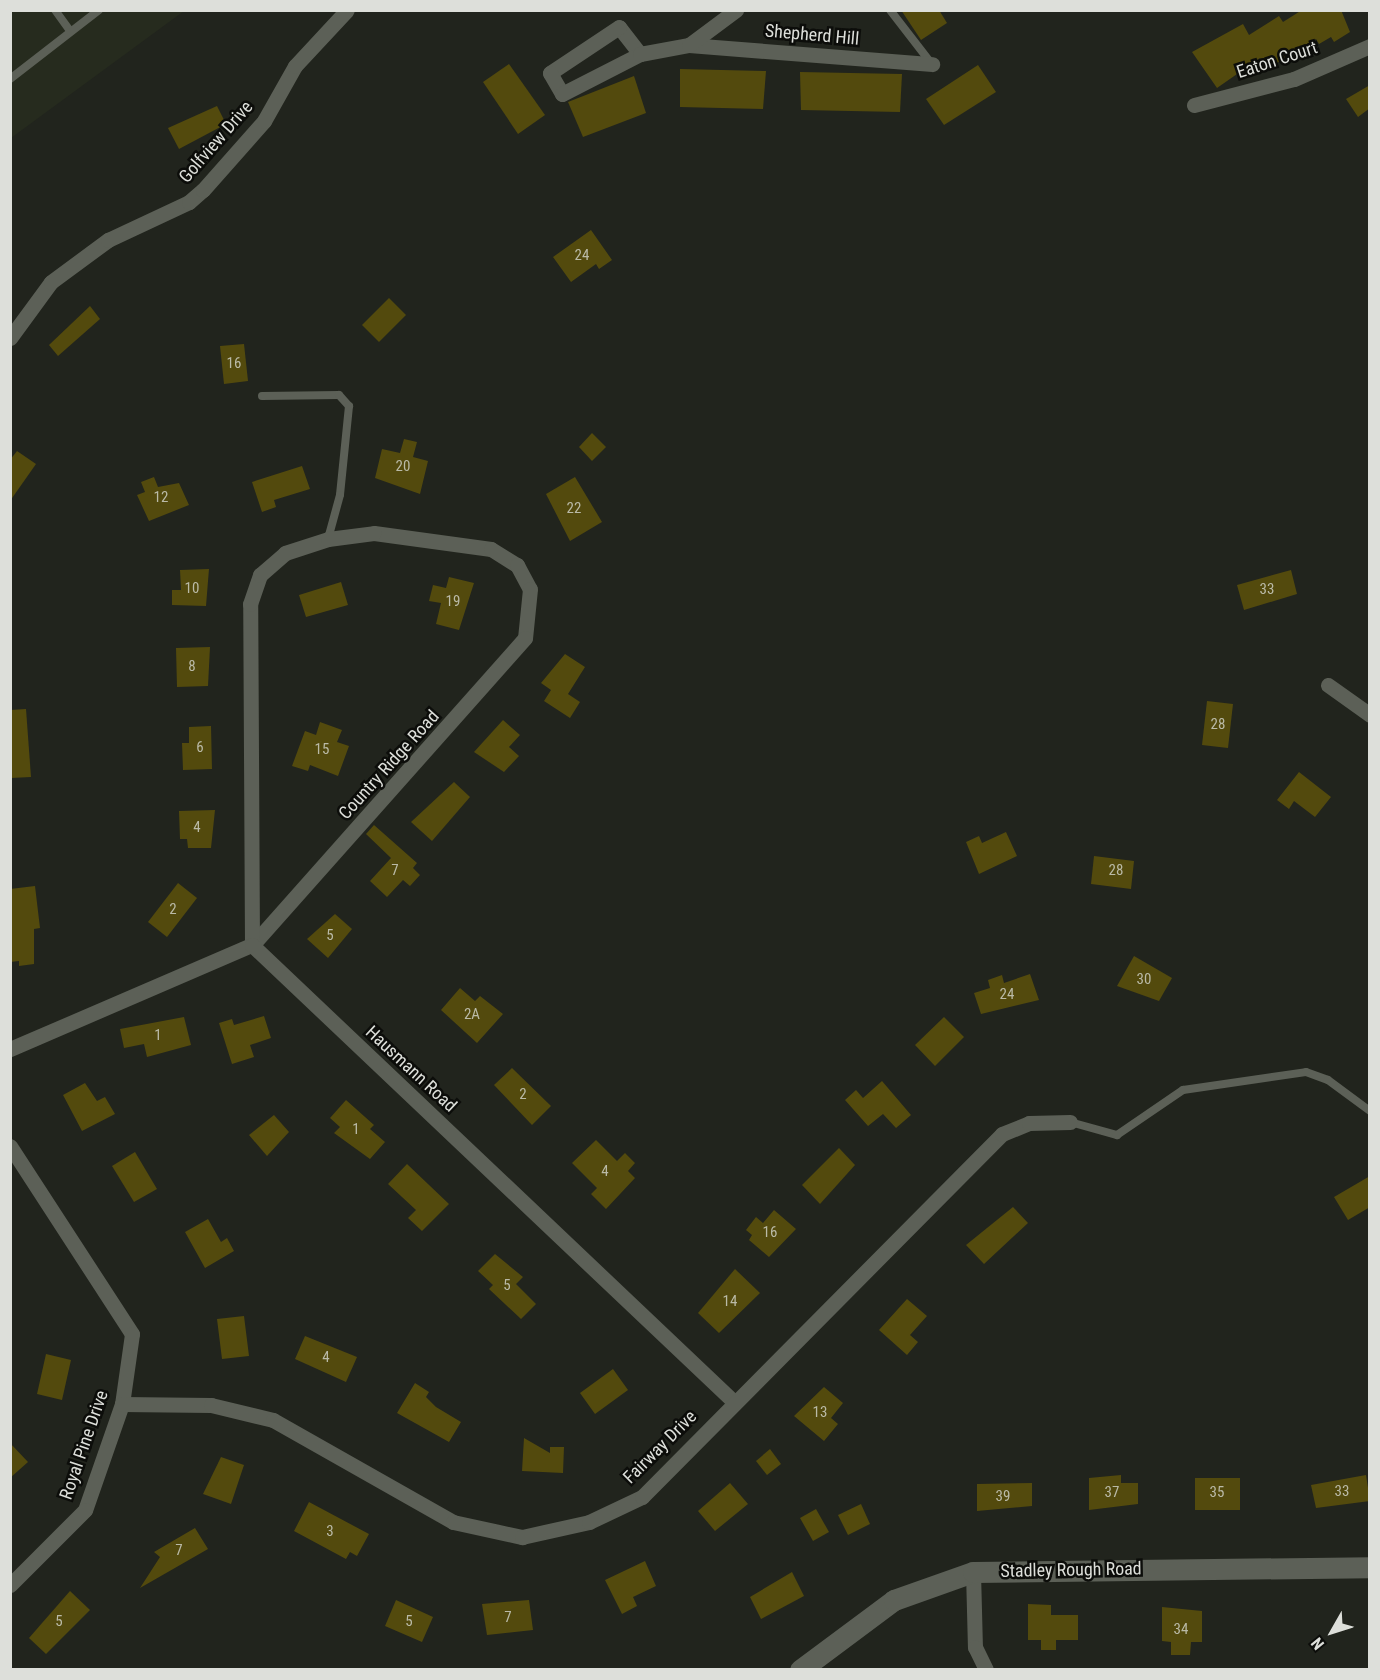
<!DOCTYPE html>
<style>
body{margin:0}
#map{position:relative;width:1380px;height:1680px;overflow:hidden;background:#21241d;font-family:"Roboto Condensed",sans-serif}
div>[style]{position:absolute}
.built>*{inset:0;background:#262b1e}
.building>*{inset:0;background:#534a0d}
.service>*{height:8px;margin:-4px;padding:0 4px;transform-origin:4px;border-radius:4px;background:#5c6057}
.minor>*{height:15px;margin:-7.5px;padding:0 7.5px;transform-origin:7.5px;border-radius:7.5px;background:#5c6057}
.secondary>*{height:21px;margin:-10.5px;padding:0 10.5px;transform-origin:10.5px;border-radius:10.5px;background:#5c6057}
span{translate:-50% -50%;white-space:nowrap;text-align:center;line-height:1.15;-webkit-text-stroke:5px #0c0d0a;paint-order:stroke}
.number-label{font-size:15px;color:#babaa7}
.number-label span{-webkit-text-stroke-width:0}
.street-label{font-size:18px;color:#dddfda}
.frame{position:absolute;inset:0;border:12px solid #dddfda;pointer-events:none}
.north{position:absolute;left:1302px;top:1602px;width:60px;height:60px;-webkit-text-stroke:4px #0c0d0a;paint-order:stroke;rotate:231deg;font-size:16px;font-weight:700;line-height:24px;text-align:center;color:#dddfda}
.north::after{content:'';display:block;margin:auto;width:21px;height:27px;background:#dddfda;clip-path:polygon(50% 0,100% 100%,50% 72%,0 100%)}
</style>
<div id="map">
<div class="built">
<i style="clip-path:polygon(11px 11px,184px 11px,11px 138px)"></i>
</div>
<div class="building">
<i style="clip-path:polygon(901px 10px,939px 10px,947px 23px,921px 40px)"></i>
<i style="clip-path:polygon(1302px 10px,1341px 10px,1350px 32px,1334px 42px,1331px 37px,1319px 44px,1316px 39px,1267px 69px,1260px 58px,1217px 88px,1192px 52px,1243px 24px,1249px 35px,1279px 16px,1283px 22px)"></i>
<i style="clip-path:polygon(509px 64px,545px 115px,518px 134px,483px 82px)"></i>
<i style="clip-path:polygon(978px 65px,996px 92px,944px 125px,926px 99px)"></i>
<i style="clip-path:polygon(680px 69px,766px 71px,763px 109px,680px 107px)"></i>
<i style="clip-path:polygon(800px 72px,902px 74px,900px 112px,801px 110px)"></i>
<i style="clip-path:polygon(634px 76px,646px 113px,583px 137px,568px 102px)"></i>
<i style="clip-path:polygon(1370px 85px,1370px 108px,1358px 117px,1346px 99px)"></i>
<i style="clip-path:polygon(217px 106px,226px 124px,179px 149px,168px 128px)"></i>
<i style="clip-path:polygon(591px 230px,612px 260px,599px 269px,596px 264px,571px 282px,553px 257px)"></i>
<i style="clip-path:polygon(389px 298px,406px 315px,379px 342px,362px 325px)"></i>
<i style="clip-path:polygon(90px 306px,100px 319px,58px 356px,49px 345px)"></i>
<i style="clip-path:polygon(244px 344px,248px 381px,224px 384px,220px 346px)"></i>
<i style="clip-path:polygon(592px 433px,606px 447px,592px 461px,579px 447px)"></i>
<i style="clip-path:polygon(404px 439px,417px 442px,413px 457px,428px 461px,420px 494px,375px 478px,382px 449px,400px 453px)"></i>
<i style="clip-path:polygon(17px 451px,36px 464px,10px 501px,10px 460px)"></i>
<i style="clip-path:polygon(302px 466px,310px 489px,274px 500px,276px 507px,262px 512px,252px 482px)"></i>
<i style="clip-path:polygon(154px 477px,158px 487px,179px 483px,189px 505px,149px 521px,137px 495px,145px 492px,141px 482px)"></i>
<i style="clip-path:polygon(575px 477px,602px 522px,570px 541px,546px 494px)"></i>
<i style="clip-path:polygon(209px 569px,206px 606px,172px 605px,172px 590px,181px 590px,180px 570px)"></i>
<i style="clip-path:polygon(1291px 570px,1297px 594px,1244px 610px,1237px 585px)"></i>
<i style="clip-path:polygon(449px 577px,474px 583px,459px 630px,436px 624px,441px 603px,429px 601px,433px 585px,446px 588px)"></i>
<i style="clip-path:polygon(341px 582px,348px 605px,306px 617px,299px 595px)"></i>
<i style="clip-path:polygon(210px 647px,208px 686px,177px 687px,176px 648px)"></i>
<i style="clip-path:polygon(565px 654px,585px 667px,568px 694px,580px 702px,570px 718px,544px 701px,551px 690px,541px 683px)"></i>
<i style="clip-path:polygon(1207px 701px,1233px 704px,1228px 748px,1202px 745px)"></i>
<i style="clip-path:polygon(26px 709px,31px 777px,11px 778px,10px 710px)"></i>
<i style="clip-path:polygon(503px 720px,520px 735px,509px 747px,519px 756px,504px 772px,474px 752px)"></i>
<i style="clip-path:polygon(320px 722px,342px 730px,337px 742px,349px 746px,338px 776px,310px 765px,308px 771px,292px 766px,305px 731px,316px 735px)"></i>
<i style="clip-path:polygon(211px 726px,212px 769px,183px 770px,182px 743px,189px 743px,189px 727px)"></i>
<i style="clip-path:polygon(1299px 772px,1331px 797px,1315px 817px,1294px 801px,1289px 809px,1277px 800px)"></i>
<i style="clip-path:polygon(454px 782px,470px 797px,432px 841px,411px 822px)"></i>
<i style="clip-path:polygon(215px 810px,211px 848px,188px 848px,187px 839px,180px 839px,179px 811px)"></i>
<i style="clip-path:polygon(374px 825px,417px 863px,413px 868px,420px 875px,410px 886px,403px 880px,387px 897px,370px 881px,391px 858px,366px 834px)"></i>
<i style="clip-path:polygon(1006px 832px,1017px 856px,979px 874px,966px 842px,979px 836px,982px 843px)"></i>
<i style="clip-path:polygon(1094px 856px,1134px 861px,1131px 889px,1091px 884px)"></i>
<i style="clip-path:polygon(178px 883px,197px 898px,167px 937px,148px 922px)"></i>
<i style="clip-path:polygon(35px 886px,40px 928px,34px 929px,34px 964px,19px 966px,19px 961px,10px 962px,10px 889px)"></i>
<i style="clip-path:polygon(335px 914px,352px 929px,328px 958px,307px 939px)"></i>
<i style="clip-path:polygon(1134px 956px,1172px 978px,1159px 1001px,1117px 986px)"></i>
<i style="clip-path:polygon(1030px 974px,1039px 1000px,981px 1014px,974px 993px,990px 988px,988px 980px,1002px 975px,1004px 983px)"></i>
<i style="clip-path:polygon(460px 988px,475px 1001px,480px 996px,503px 1014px,477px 1043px,441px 1010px)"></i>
<i style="clip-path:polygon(264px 1016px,271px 1038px,250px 1045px,254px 1057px,232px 1064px,219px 1023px,232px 1019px,234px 1025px)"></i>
<i style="clip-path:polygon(184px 1017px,191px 1045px,147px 1057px,144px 1044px,124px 1048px,120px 1029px)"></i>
<i style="clip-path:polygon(944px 1017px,964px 1037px,935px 1066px,915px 1045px)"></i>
<i style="clip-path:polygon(512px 1068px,551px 1106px,532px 1125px,494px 1085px)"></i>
<i style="clip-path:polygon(882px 1081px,911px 1115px,896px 1128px,883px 1114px,868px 1126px,845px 1100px,856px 1090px,863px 1098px)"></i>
<i style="clip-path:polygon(85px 1083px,97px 1101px,105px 1097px,115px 1114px,82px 1131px,63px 1095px)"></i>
<i style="clip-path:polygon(346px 1100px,374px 1125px,370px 1129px,385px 1142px,370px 1159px,334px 1133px,340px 1127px,330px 1118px)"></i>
<i style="clip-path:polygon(274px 1115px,289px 1132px,267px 1156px,249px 1135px)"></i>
<i style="clip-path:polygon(596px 1140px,617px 1161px,625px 1153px,635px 1163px,628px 1171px,635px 1178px,606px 1209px,591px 1194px,597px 1188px,572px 1163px)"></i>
<i style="clip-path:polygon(839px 1148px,855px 1165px,820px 1204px,802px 1185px)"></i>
<i style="clip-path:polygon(135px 1152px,157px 1189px,134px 1202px,112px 1166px)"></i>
<i style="clip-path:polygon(407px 1164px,449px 1204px,422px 1231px,408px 1218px,416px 1210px,388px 1184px)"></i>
<i style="clip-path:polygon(1370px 1176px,1370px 1207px,1348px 1220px,1334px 1197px)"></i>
<i style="clip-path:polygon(1013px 1207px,1028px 1223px,984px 1264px,966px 1245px)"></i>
<i style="clip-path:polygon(774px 1210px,796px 1229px,769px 1257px,749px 1240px,752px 1235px,746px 1230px,756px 1217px,763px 1223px)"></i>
<i style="clip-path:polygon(208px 1219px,221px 1242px,227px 1238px,234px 1251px,205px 1268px,185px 1232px)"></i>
<i style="clip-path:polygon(495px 1254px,523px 1277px,516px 1284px,536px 1304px,521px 1319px,489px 1289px,493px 1285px,478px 1271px)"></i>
<i style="clip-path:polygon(735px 1269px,760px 1293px,719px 1333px,698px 1313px)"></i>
<i style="clip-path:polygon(907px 1299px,927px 1316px,910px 1335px,918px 1342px,907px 1355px,879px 1330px)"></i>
<i style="clip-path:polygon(244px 1316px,249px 1356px,222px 1359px,217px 1319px)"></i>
<i style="clip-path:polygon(305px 1336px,357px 1357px,346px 1382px,295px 1359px)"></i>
<i style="clip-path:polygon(46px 1354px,71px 1360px,62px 1400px,37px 1394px)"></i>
<i style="clip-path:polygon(613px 1369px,628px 1390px,595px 1414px,580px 1393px)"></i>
<i style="clip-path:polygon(415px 1383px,429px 1392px,426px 1397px,436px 1407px,461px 1422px,449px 1442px,397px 1413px)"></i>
<i style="clip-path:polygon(824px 1387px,843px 1403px,831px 1418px,838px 1424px,824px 1441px,794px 1416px)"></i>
<i style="clip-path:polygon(524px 1438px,550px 1453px,550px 1447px,564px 1447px,563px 1473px,522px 1471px)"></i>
<i style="clip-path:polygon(10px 1443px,28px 1462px,10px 1478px)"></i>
<i style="clip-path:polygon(770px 1449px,781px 1464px,767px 1475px,756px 1461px)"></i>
<i style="clip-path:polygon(221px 1457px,244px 1465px,231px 1504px,203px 1494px)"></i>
<i style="clip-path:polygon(1121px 1475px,1121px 1483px,1138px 1483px,1138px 1504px,1089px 1510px,1089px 1478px)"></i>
<i style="clip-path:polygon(1366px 1475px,1370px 1501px,1316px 1508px,1311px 1485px)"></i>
<i style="clip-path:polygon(1195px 1478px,1240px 1478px,1240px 1510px,1195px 1510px)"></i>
<i style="clip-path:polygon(730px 1483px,748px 1504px,715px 1531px,698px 1511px)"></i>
<i style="clip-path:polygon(1032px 1483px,1032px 1506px,977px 1511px,977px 1484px)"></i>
<i style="clip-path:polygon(309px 1502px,369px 1534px,357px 1556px,350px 1552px,346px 1559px,294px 1531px)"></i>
<i style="clip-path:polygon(861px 1504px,870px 1524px,848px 1535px,838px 1515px)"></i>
<i style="clip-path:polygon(816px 1509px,829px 1532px,813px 1541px,800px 1518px)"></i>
<i style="clip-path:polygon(195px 1528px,208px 1549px,140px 1588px,160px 1557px,154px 1552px)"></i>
<i style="clip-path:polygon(645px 1561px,656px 1586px,633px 1597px,637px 1606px,622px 1614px,605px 1580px)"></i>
<i style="clip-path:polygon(792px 1572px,804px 1596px,761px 1619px,750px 1597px)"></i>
<i style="clip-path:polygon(70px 1591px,90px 1610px,46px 1654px,29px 1638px)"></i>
<i style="clip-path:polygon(396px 1600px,433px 1617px,422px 1642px,385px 1626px)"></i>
<i style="clip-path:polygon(529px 1600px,533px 1630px,487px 1635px,482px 1604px)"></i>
<i style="clip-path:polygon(1028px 1604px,1051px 1605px,1051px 1615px,1078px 1615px,1078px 1640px,1056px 1640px,1056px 1650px,1041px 1650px,1041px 1640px,1028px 1640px)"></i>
<i style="clip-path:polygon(1162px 1607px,1202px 1611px,1202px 1642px,1191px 1642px,1190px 1655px,1171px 1655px,1171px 1642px,1162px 1641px)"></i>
</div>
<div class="service">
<i style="left:55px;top:10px;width:26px;rotate:54deg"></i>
<i style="left:890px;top:10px;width:67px;rotate:52.3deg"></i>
<i style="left:10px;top:79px;width:113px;rotate:-37.8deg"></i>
<i style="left:262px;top:396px;width:77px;rotate:-0.7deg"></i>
<i style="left:339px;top:395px;width:15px;rotate:48deg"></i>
<i style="left:349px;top:406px;width:89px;rotate:95.8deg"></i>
<i style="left:340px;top:495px;width:46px;rotate:105.3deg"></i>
<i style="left:1070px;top:1122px;width:49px;rotate:15.5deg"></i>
<i style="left:1117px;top:1135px;width:80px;rotate:-34.3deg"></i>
<i style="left:1183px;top:1090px;width:124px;rotate:-8.3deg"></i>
<i style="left:1306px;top:1072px;width:23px;rotate:20deg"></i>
<i style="left:1328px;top:1080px;width:52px;rotate:36.4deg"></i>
</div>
<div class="minor">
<i style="left:689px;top:45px;width:244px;rotate:4.5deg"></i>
<i style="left:640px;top:54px;width:34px;rotate:-128deg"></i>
<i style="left:619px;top:27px;width:83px;rotate:146.3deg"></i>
<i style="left:550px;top:73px;width:24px;rotate:60deg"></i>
<i style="left:562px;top:94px;width:88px;rotate:-27.1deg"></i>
<i style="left:640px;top:54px;width:50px;rotate:-10.4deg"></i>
<i style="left:689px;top:45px;width:59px;rotate:-36.7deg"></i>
<i style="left:1194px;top:105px;width:103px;rotate:-14.6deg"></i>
<i style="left:1294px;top:79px;width:83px;rotate:-23.5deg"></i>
<i style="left:10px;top:338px;width:69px;rotate:-53.8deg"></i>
<i style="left:51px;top:282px;width:71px;rotate:-36.4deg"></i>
<i style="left:108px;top:240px;width:89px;rotate:-25.1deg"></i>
<i style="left:189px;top:202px;width:18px;rotate:-41deg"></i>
<i style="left:203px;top:190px;width:92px;rotate:-48.5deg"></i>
<i style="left:264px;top:121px;width:63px;rotate:-60.6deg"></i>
<i style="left:295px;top:66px;width:76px;rotate:-47.1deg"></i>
<i style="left:374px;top:533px;width:118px;rotate:7.8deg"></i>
<i style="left:491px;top:549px;width:31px;rotate:32deg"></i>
<i style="left:517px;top:565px;width:27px;rotate:62deg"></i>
<i style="left:530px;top:589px;width:49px;rotate:95.8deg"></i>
<i style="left:525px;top:638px;width:411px;rotate:131.6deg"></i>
<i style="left:252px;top:945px;width:341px;rotate:-90.3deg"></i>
<i style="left:250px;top:604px;width:31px;rotate:-71deg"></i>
<i style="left:260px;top:575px;width:33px;rotate:-41deg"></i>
<i style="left:285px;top:553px;width:45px;rotate:-18deg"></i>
<i style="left:328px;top:539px;width:46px;rotate:-7.4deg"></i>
<i style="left:1328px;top:685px;width:52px;rotate:35.5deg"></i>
<i style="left:10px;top:1049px;width:263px;rotate:-23.3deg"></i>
<i style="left:252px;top:945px;width:663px;rotate:43.47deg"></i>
<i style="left:10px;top:1146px;width:224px;rotate:57deg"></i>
<i style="left:132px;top:1334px;width:71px;rotate:98.1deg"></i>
<i style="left:122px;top:1404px;width:112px;rotate:109.2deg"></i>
<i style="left:85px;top:1510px;width:106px;rotate:135deg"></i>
<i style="left:122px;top:1404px;width:89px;rotate:0.6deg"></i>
<i style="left:211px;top:1405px;width:64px;rotate:13.6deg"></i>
<i style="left:273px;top:1420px;width:207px;rotate:29.5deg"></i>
<i style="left:453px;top:1522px;width:71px;rotate:12.3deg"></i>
<i style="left:522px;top:1537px;width:69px;rotate:-12.6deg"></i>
<i style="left:589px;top:1522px;width:59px;rotate:-25.3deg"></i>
<i style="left:642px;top:1497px;width:511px;rotate:-45.24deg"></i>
<i style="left:1002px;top:1134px;width:29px;rotate:-22deg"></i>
<i style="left:1029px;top:1123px;width:41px;rotate:-1.4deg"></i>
<i style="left:973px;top:1572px;width:75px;rotate:88.5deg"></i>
<i style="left:975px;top:1647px;width:25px;rotate:64deg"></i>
</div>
<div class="secondary">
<i style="left:800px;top:1670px;width:117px;rotate:-36.7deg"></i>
<i style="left:894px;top:1600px;width:84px;rotate:-19.5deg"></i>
<i style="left:973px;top:1572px;width:397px;rotate:-0.7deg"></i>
</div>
<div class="number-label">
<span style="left:582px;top:256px">24</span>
<span style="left:234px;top:364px">16</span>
<span style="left:403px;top:467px">20</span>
<span style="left:161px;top:498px">12</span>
<span style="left:574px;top:509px">22</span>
<span style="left:192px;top:589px">10</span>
<span style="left:1267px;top:590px">33</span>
<span style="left:453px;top:602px">19</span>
<span style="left:192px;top:667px">8</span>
<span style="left:1218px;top:725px">28</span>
<span style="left:200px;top:748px">6</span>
<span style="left:322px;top:750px">15</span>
<span style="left:197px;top:828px">4</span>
<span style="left:395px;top:871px">7</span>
<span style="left:1116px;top:871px">28</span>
<span style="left:173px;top:910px">2</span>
<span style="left:330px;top:936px">5</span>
<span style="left:1144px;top:980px">30</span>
<span style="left:1007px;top:995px">24</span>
<span style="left:472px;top:1015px">2A</span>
<span style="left:158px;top:1036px">1</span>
<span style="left:523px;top:1095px">2</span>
<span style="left:356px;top:1130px">1</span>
<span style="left:605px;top:1172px">4</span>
<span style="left:770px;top:1233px">16</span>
<span style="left:507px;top:1286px">5</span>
<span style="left:730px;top:1302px">14</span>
<span style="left:326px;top:1358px">4</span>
<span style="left:820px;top:1413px">13</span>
<span style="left:1342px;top:1492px">33</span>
<span style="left:1112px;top:1493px">37</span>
<span style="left:1217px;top:1493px">35</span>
<span style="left:1003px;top:1497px">39</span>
<span style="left:330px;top:1532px">3</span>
<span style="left:179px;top:1551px">7</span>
<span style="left:508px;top:1618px">7</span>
<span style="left:59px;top:1622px">5</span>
<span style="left:409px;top:1622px">5</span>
<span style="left:1181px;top:1630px">34</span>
</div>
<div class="street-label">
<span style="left:812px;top:35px;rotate:5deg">Shepherd Hill</span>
<span style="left:1277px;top:60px;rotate:-18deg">Eaton Court</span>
<span style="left:216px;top:142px;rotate:-49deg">Golfview Drive</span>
<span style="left:389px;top:765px;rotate:-48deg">Country Ridge Road</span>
<span style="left:411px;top:1069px;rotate:43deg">Hausmann Road</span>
<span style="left:84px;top:1445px;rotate:-71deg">Royal Pine Drive</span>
<span style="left:660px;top:1447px;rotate:-45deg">Fairway Drive</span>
<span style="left:1071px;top:1570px;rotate:-1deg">Stadley Rough Road</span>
</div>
<div class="frame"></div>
<div class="north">N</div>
</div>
